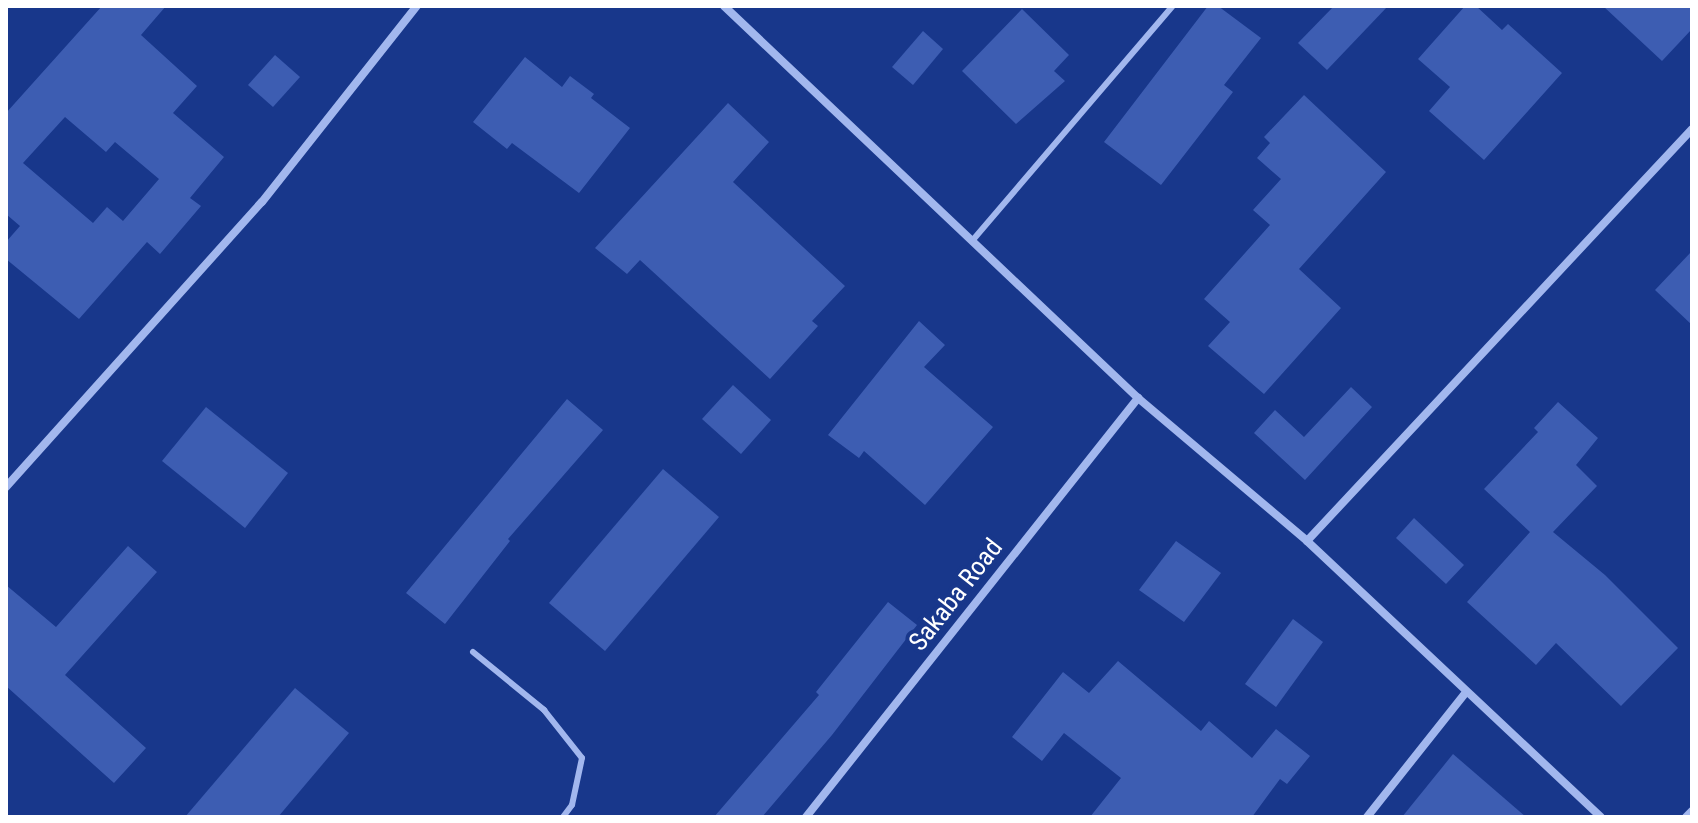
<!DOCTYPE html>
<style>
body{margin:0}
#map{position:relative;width:1698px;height:823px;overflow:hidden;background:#18378b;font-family:"Roboto Condensed",sans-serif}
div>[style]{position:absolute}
.building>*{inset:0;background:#3d5db2}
.service>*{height:6px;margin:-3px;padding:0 3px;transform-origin:3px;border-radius:3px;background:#a2b7ee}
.minor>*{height:8px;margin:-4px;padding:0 4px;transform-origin:4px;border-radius:4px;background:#a2b7ee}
span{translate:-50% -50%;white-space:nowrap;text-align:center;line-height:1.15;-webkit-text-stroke:8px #18378b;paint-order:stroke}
.street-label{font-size:26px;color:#fff}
.frame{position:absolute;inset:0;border:8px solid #fff;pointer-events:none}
</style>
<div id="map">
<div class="building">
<i style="clip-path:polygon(evenodd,102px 6px,166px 6px,141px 35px,197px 86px,173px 113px,224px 157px,190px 198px,201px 206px,160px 254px,147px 242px,79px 319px,6px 259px,6px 242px,20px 226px,6px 214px,6px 113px,102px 6px,65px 117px,106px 152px,115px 142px,159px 179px,123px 221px,107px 207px,93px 223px,23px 163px,65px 117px)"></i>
<i style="clip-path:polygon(1208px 6px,1218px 6px,1261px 38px,1224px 85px,1233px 92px,1161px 185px,1104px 142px)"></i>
<i style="clip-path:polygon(1334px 6px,1388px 6px,1327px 70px,1298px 43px)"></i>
<i style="clip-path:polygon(1465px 6px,1476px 6px,1502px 30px,1508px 24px,1562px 73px,1484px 160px,1429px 111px,1450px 87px,1418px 59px)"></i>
<i style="clip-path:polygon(1603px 6px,1692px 6px,1692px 29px,1662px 61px)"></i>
<i style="clip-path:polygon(1022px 9px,1069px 55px,1054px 71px,1065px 81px,1016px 124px,962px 71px)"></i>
<i style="clip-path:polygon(923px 31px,943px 49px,913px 85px,892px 67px)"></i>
<i style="clip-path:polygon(275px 55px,300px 77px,273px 107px,248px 85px)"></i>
<i style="clip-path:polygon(525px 57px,562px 87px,570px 76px,594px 94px,591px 98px,630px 128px,579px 193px,512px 143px,507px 149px,473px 122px)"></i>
<i style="clip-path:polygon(1304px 95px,1386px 172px,1299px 269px,1341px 308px,1264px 394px,1208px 346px,1230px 322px,1204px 299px,1270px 225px,1253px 210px,1281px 179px,1257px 158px,1270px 143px,1264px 137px)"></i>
<i style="clip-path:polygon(728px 103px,769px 142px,733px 182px,845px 286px,812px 321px,818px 326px,770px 379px,640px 260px,627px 274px,595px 248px)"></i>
<i style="clip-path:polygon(1692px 251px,1692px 325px,1655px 290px)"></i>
<i style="clip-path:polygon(919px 321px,945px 345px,924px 367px,993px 427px,925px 505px,864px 451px,859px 458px,828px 435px)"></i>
<i style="clip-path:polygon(733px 385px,771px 420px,741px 454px,702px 419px)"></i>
<i style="clip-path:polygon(1351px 387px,1372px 407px,1305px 480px,1254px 433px,1275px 410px,1304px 437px)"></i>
<i style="clip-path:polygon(567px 399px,603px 430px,508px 539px,510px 541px,445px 624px,406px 593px)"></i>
<i style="clip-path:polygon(1558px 402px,1598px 438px,1576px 465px,1597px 486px,1553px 532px,1605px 575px,1678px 648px,1621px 706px,1556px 643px,1536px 665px,1467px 602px,1530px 532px,1484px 489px,1538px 432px,1534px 428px)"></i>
<i style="clip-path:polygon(206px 407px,288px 473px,245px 528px,162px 461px)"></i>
<i style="clip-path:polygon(663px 469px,719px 517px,605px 651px,549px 603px)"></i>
<i style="clip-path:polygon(1414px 518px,1464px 565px,1446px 584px,1396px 538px)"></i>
<i style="clip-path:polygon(1176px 541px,1221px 573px,1184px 622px,1139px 590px)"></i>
<i style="clip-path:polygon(128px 546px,157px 572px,65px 675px,146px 748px,114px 783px,6px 686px,6px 585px,56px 627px)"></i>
<i style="clip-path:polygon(888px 602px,917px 625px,832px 735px,762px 817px,714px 817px,819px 695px,816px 692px)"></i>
<i style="clip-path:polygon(1293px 619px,1323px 642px,1276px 707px,1245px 684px)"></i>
<i style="clip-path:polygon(1118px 661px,1201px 731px,1209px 721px,1252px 758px,1276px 729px,1310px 756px,1287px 784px,1280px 779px,1252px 817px,1090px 817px,1121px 778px,1064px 733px,1042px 761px,1012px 737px,1063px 672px,1089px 693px)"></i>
<i style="clip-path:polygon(295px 688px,349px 733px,278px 817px,185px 817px)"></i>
<i style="clip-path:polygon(1453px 754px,1526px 817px,1402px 817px)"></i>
</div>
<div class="service">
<i style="left:972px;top:241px;width:309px;rotate:-49.5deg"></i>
<i style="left:473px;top:652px;width:92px;rotate:39.2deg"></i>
<i style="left:544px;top:710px;width:61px;rotate:51.6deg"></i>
<i style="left:582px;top:758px;width:48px;rotate:102deg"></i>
<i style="left:572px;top:805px;width:15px;rotate:127deg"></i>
</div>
<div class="minor">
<i style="left:724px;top:6px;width:570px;rotate:43.44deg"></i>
<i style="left:1138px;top:398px;width:221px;rotate:40.2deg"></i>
<i style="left:1307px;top:541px;width:403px;rotate:43.2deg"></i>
<i style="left:6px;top:487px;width:383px;rotate:-48.1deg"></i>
<i style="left:262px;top:202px;width:250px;rotate:-51.7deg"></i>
<i style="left:1307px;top:541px;width:564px;rotate:-46.94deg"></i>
<i style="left:806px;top:817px;width:535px;rotate:-51.61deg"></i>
<i style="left:1367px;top:817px;width:159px;rotate:-51.6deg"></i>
<i style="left:1686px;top:817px;width:8px;rotate:-45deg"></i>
</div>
<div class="street-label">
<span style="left:956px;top:595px;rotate:-52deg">Sakaba Road</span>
</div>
<div class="frame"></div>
</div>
